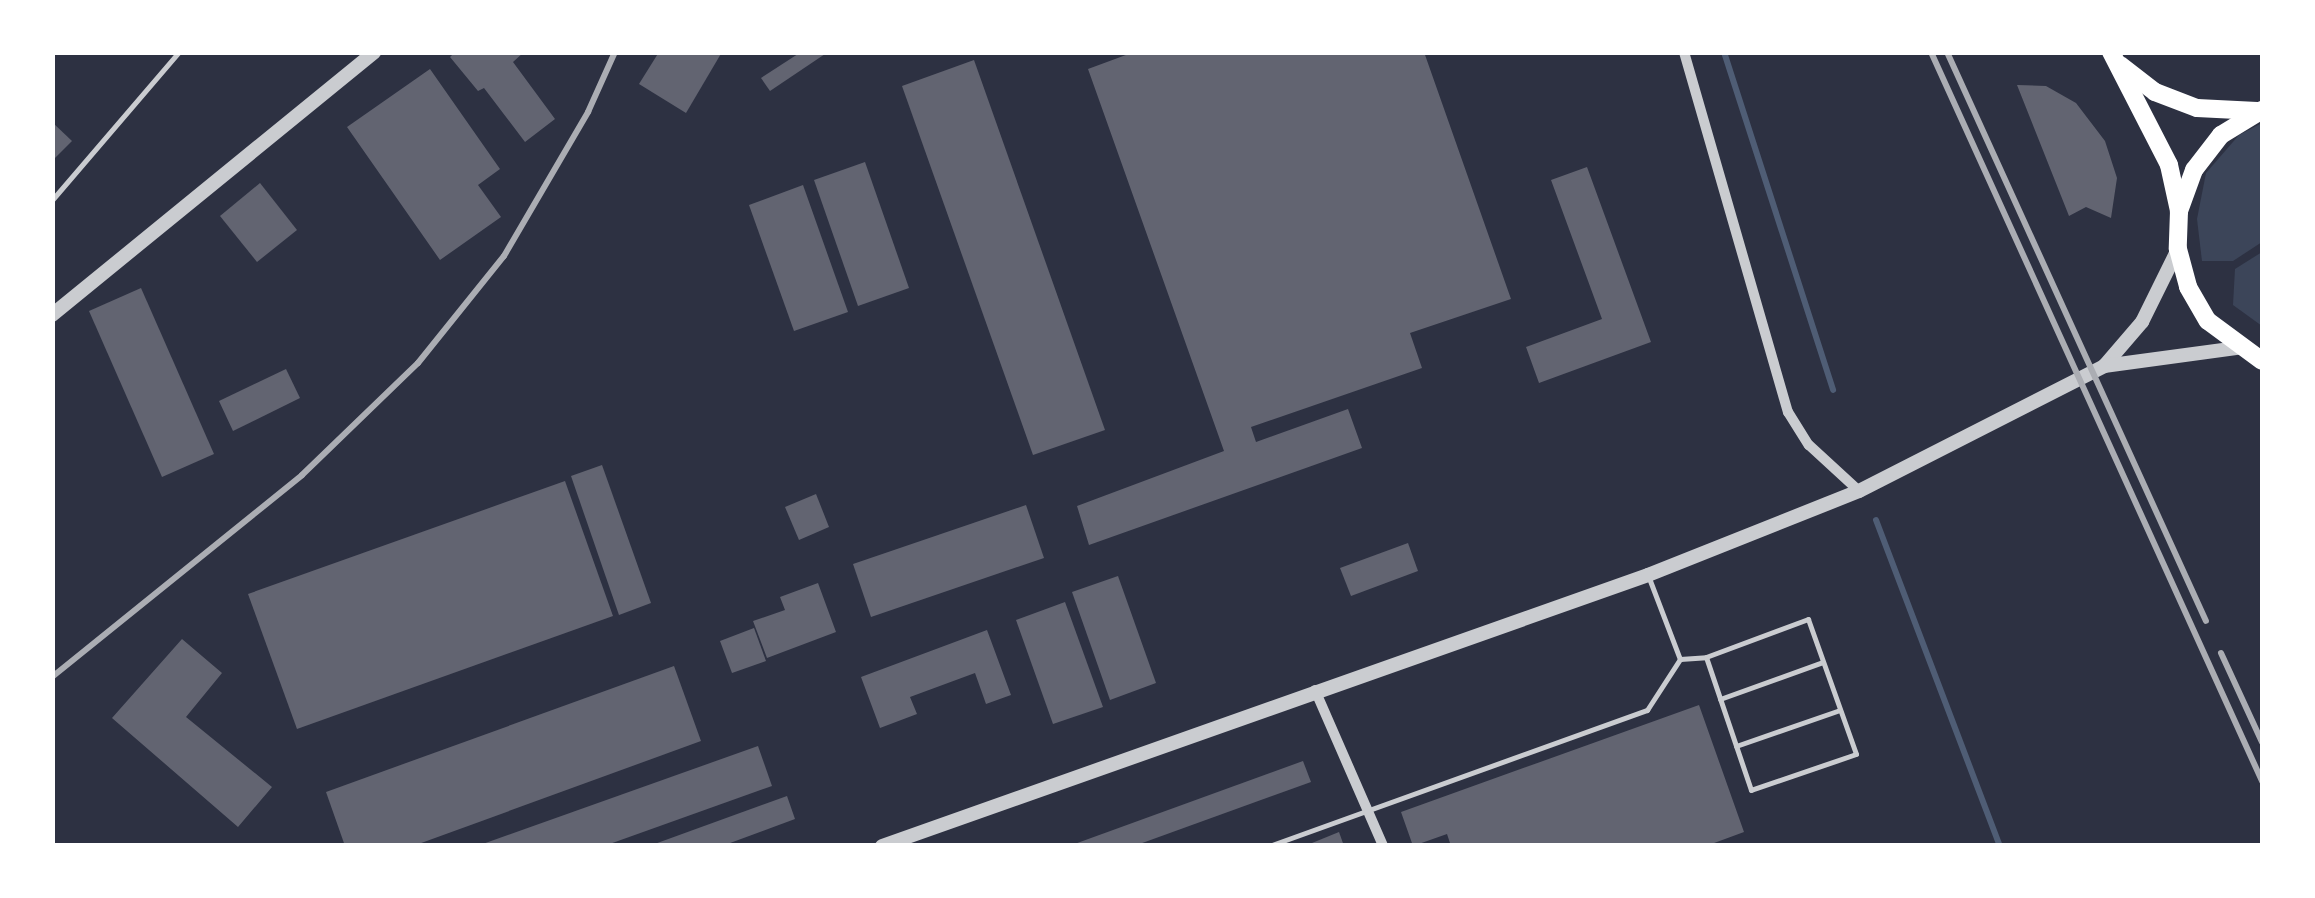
<!DOCTYPE html>
<style>
body{margin:0}
#map{position:relative;width:2315px;height:898px;overflow:hidden;background:#2d3142;font-family:"Fira Sans",sans-serif}
div>[style]{position:absolute}
.green>*{inset:0;background:#3c4559}
.stream>*{height:6px;margin:-3px;padding:0 3px;transform-origin:3px;border-radius:3px;background:#4f5d75}
.building>*{inset:0;background:#626471}
.service>*{height:5px;margin:-2.5px;padding:0 2.5px;transform-origin:2.5px;border-radius:2.5px;background:#caccd0}
.minor>*{height:10px;margin:-5px;padding:0 5px;transform-origin:5px;border-radius:5px;background:#caccd0}
.tertiary>*{height:14px;margin:-7px;padding:0 7px;transform-origin:7px;border-radius:7px;background:#caccd0}
.primary>*{height:18px;margin:-9px;padding:0 9px;transform-origin:9px;border-radius:9px;background:#fff}
.rail>*{height:6px;margin:-3px;padding:0 3px;transform-origin:3px;border-radius:3px;background:#abadb3}
span{translate:-50% -50%;white-space:nowrap;text-align:center;line-height:1.15;-webkit-text-stroke:10px #fff;paint-order:stroke}
.frame{position:absolute;inset:0;border:55px solid #fff;pointer-events:none}
</style>
<div id="map">
<div class="green">
<i style="clip-path:polygon(2262px 123px,2262px 242px,2233px 261px,2202px 261px,2197px 219px,2206px 173px,2239px 135px)"></i>
<i style="clip-path:polygon(2262px 252px,2262px 326px,2233px 305px,2235px 269px)"></i>
</div>
<div class="stream">
<i style="left:1724px;top:52px;width:355px;rotate:72.1deg"></i>
<i style="left:1876px;top:520px;width:349px;rotate:69.2deg"></i>
</div>
<div class="building">
<i style="clip-path:polygon(455px 52px,524px 52px,513px 62px,555px 119px,525px 142px,484px 88px,478px 91px,450px 57px)"></i>
<i style="clip-path:polygon(659px 52px,722px 52px,686px 113px,639px 84px)"></i>
<i style="clip-path:polygon(801px 52px,828px 52px,770px 91px,761px 78px)"></i>
<i style="clip-path:polygon(1134px 52px,1424px 52px,1511px 299px,1410px 333px,1422px 368px,1251px 427px,1256px 442px,1348px 409px,1362px 448px,1089px 545px,1077px 506px,1224px 451px,1088px 69px)"></i>
<i style="clip-path:polygon(974px 60px,1105px 430px,1033px 455px,902px 86px)"></i>
<i style="clip-path:polygon(430px 69px,500px 169px,478px 185px,501px 217px,440px 260px,347px 127px)"></i>
<i style="clip-path:polygon(2017px 85px,2046px 86px,2076px 103px,2105px 141px,2117px 178px,2111px 218px,2086px 207px,2069px 216px)"></i>
<i style="clip-path:polygon(52px 122px,72px 141px,52px 161px)"></i>
<i style="clip-path:polygon(865px 162px,909px 288px,858px 306px,814px 180px)"></i>
<i style="clip-path:polygon(1587px 167px,1651px 342px,1539px 383px,1526px 347px,1602px 319px,1551px 180px)"></i>
<i style="clip-path:polygon(260px 183px,297px 230px,257px 262px,220px 216px)"></i>
<i style="clip-path:polygon(803px 185px,848px 312px,794px 331px,749px 205px)"></i>
<i style="clip-path:polygon(141px 288px,214px 454px,162px 477px,89px 311px)"></i>
<i style="clip-path:polygon(286px 369px,300px 398px,233px 431px,219px 401px)"></i>
<i style="clip-path:polygon(602px 465px,651px 603px,619px 615px,571px 476px)"></i>
<i style="clip-path:polygon(565px 481px,613px 616px,297px 729px,248px 594px)"></i>
<i style="clip-path:polygon(816px 494px,829px 527px,799px 540px,785px 507px)"></i>
<i style="clip-path:polygon(1026px 505px,1044px 558px,871px 617px,853px 564px)"></i>
<i style="clip-path:polygon(1408px 543px,1418px 571px,1351px 596px,1340px 568px)"></i>
<i style="clip-path:polygon(1118px 576px,1156px 683px,1110px 700px,1072px 592px)"></i>
<i style="clip-path:polygon(818px 583px,836px 632px,767px 658px,753px 621px,785px 610px,780px 597px)"></i>
<i style="clip-path:polygon(1065px 602px,1103px 707px,1053px 724px,1016px 620px)"></i>
<i style="clip-path:polygon(754px 628px,766px 661px,732px 673px,720px 641px)"></i>
<i style="clip-path:polygon(987px 630px,1011px 695px,986px 704px,975px 673px,910px 697px,917px 714px,880px 728px,861px 677px)"></i>
<i style="clip-path:polygon(182px 639px,222px 673px,186px 717px,272px 787px,238px 827px,112px 718px)"></i>
<i style="clip-path:polygon(674px 666px,701px 741px,413px 846px,345px 846px,326px 792px)"></i>
<i style="clip-path:polygon(1699px 705px,1744px 832px,1706px 846px,1451px 846px,1447px 834px,1413px 846px,1401px 812px)"></i>
<i style="clip-path:polygon(758px 746px,772px 786px,604px 846px,477px 846px)"></i>
<i style="clip-path:polygon(1303px 761px,1311px 782px,1134px 846px,1069px 846px)"></i>
<i style="clip-path:polygon(787px 796px,795px 819px,722px 846px,649px 846px)"></i>
<i style="clip-path:polygon(1339px 832px,1344px 846px,1313px 846px,1312px 843px)"></i>
</div>
<div class="service">
<i style="left:52px;top:200px;width:195px;rotate:-49.4deg"></i>
<i style="left:1649px;top:578px;width:87px;rotate:69.1deg"></i>
<i style="left:1680px;top:659px;width:26px;rotate:-4deg"></i>
<i style="left:1706px;top:657px;width:109px;rotate:-20.4deg"></i>
<i style="left:1808px;top:619px;width:143px;rotate:70.4deg"></i>
<i style="left:1856px;top:754px;width:111px;rotate:161.1deg"></i>
<i style="left:1751px;top:790px;width:140px;rotate:-108.7deg"></i>
<i style="left:1720px;top:699px;width:109px;rotate:-19.8deg"></i>
<i style="left:1736px;top:746px;width:110px;rotate:-19.1deg"></i>
<i style="left:1269px;top:846px;width:402px;rotate:-19.8deg"></i>
<i style="left:1647px;top:710px;width:61px;rotate:-57.1deg"></i>
<i style="left:1876px;top:846px;width:11px"></i>
</div>
<div class="minor">
<i style="left:1684px;top:52px;width:375px;rotate:73.9deg"></i>
<i style="left:1788px;top:412px;width:39px;rotate:58deg"></i>
<i style="left:1809px;top:445px;width:68px;rotate:42.6deg"></i>
<i style="left:1315px;top:690px;width:170px;rotate:66.4deg"></i>
</div>
<div class="tertiary">
<i style="left:52px;top:315px;width:416px;rotate:-39.2deg"></i>
<i style="left:2105px;top:365px;width:57px;rotate:-49.3deg"></i>
<i style="left:2142px;top:322px;width:81px;rotate:-63.7deg"></i>
<i style="left:882px;top:846px;width:813px;rotate:-19.48deg"></i>
<i style="left:1648px;top:575px;width:227px;rotate:-21.7deg"></i>
<i style="left:1859px;top:491px;width:275px;rotate:-27deg"></i>
<i style="left:2104px;top:366px;width:135px;rotate:-7.7deg"></i>
</div>
<div class="primary">
<i style="left:2111px;top:52px;width:127px;rotate:62.8deg"></i>
<i style="left:2169px;top:165px;width:47px;rotate:77.7deg"></i>
<i style="left:2120px;top:65px;width:44px;rotate:37.6deg"></i>
<i style="left:2155px;top:92px;width:45px;rotate:20.9deg"></i>
<i style="left:2197px;top:108px;width:60px;rotate:2.9deg"></i>
<i style="left:2262px;top:110px;width:48px;rotate:148.6deg"></i>
<i style="left:2221px;top:135px;width:44px;rotate:127.6deg"></i>
<i style="left:2194px;top:170px;width:44px;rotate:110.1deg"></i>
<i style="left:2179px;top:211px;width:38px;rotate:92deg"></i>
<i style="left:2178px;top:249px;width:39px;rotate:75deg"></i>
<i style="left:2188px;top:287px;width:39px;rotate:60deg"></i>
<i style="left:2208px;top:321px;width:67px;rotate:36.5deg"></i>
</div>
<div class="rail">
<i style="left:1931px;top:52px;width:801px;rotate:65.58deg"></i>
<i style="left:1947px;top:52px;width:625px;rotate:65.53deg"></i>
<i style="left:2221px;top:653px;width:98px;rotate:65.3deg"></i>
<i style="left:52px;top:677px;width:321px;rotate:-38.9deg"></i>
<i style="left:302px;top:475px;width:161px;rotate:-44deg"></i>
<i style="left:418px;top:363px;width:137px;rotate:-51.2deg"></i>
<i style="left:504px;top:256px;width:167px;rotate:-59.7deg"></i>
<i style="left:588px;top:112px;width:66px;rotate:-65.8deg"></i>
</div>
<div class="frame"></div>
</div>
